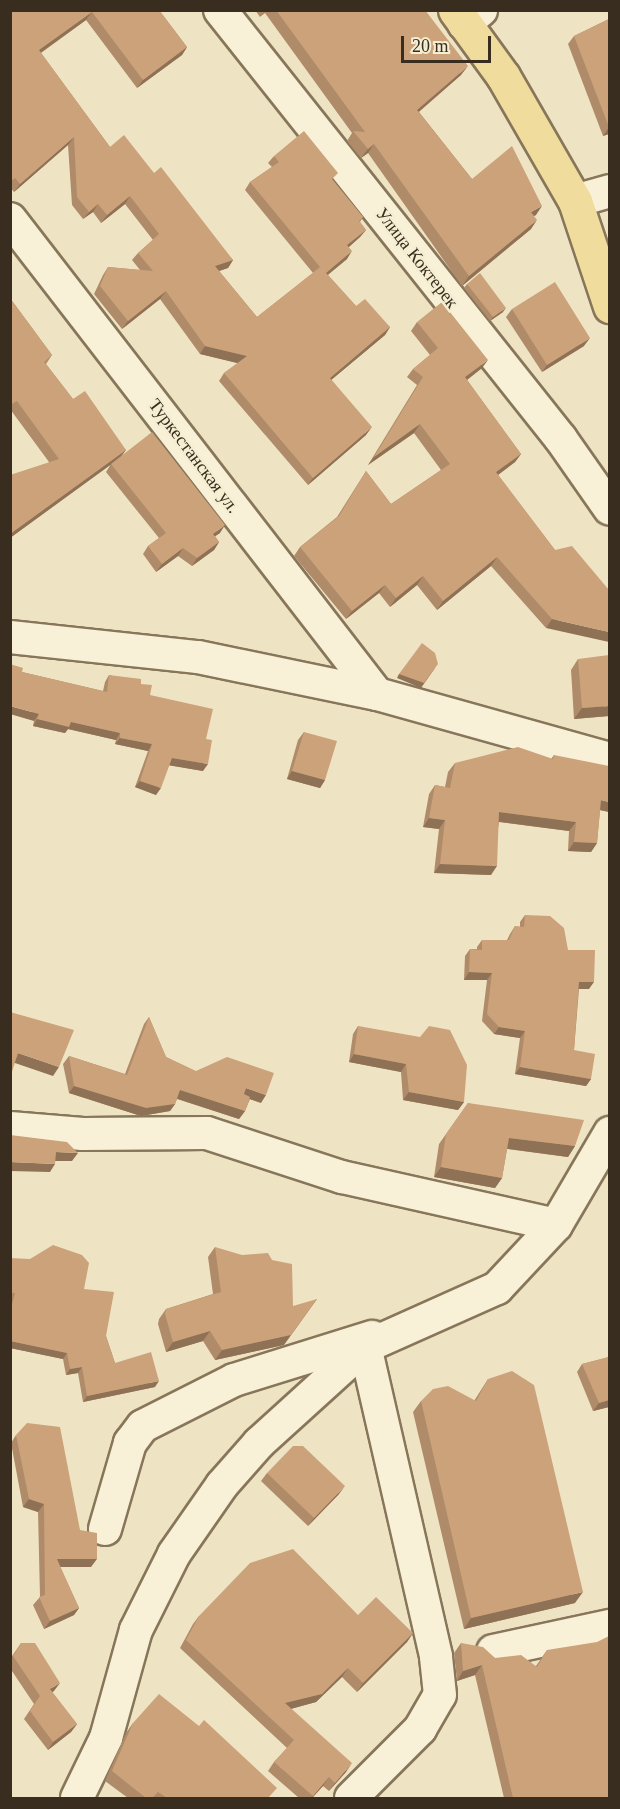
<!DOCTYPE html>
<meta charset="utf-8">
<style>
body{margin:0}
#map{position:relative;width:620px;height:1809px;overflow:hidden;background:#eee4c4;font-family:"Times New Roman",serif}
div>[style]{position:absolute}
.roads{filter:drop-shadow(2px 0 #88765a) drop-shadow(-2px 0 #88765a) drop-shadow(0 2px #88765a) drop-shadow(0 -2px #88765a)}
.minor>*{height:32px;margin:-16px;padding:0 16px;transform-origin:16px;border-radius:16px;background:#f8f1d7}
.major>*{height:33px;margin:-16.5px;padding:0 16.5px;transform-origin:16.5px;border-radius:16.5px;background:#f0dc9c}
.wall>*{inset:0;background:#af8b69}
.shaded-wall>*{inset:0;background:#8f7155}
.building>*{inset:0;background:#cca27a}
span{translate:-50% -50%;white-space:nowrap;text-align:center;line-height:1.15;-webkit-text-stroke:5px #f5eed3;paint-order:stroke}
.street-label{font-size:18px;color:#382d1e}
.frame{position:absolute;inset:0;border:12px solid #382d1e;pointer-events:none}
.scale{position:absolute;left:401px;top:36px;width:90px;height:27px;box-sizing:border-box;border:3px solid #382d1e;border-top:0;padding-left:8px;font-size:18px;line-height:21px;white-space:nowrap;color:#382d1e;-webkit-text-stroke:4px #f5eed3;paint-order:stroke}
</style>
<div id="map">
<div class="roads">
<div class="minor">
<i style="left:220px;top:10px;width:548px;rotate:51.52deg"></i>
<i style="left:561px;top:439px;width:85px;rotate:55deg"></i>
<i style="left:464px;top:24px;width:22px;rotate:-39deg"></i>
<i style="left:575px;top:201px;width:36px;rotate:-16deg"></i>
<i style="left:10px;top:219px;width:600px;rotate:52.31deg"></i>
<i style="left:10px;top:637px;width:189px;rotate:6.1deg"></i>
<i style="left:198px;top:657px;width:183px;rotate:11.7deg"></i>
<i style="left:377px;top:694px;width:242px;rotate:15.6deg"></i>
<i style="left:10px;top:1128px;width:73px;rotate:4.7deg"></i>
<i style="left:83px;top:1134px;width:124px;rotate:-0.5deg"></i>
<i style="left:207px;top:1133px;width:142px;rotate:18.1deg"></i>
<i style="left:342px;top:1177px;width:219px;rotate:12.6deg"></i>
<i style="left:105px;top:1529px;width:90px;rotate:-73.8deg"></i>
<i style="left:130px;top:1443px;width:21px;rotate:-53deg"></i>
<i style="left:143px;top:1426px;width:102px;rotate:-26.8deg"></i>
<i style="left:234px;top:1380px;width:145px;rotate:-17.3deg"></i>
<i style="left:493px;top:1651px;width:120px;rotate:-12.1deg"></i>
<i style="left:77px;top:1798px;width:67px;rotate:-64.2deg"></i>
<i style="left:106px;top:1738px;width:112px;rotate:-74.5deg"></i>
<i style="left:136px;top:1630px;width:85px;rotate:-63.4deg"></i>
<i style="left:174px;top:1554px;width:84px;rotate:-55.2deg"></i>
<i style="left:222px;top:1485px;width:56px;rotate:-48.6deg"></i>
<i style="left:259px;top:1443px;width:143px;rotate:-42.2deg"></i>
<i style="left:365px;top:1347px;width:145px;rotate:-24.1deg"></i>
<i style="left:497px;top:1288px;width:86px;rotate:-46.9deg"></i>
<i style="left:556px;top:1225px;width:107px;rotate:-59.6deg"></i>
<i style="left:351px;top:1798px;width:98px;rotate:-45deg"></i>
<i style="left:420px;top:1729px;width:39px;rotate:-60deg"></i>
<i style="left:440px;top:1695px;width:39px;rotate:-96deg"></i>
<i style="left:436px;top:1656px;width:317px;rotate:-102.9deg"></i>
</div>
<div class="major">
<i style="left:455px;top:10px;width:82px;rotate:54deg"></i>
<i style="left:503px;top:76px;width:144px;rotate:60.1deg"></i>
<i style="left:575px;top:201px;width:111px;rotate:71.6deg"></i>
</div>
</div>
<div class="wall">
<i style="clip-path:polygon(10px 10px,159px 10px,187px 47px,182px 55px,137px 88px,86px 20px,41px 53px,110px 147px,154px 173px,233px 260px,228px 268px,219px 271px,257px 317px,313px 273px,245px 190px,250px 182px,272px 167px,268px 163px,274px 156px,333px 181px,363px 217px,360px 222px,366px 230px,360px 237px,349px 247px,347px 259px,328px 275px,356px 306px,390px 327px,385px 335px,331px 380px,366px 435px,308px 485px,219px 381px,224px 373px,238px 363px,200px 354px,160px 299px,122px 329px,94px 294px,103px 275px,108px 267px,140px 270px,132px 260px,138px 253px,153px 240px,125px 204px,101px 223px,93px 212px,83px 219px,72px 205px,68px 145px,14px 192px,10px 187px)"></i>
<i style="clip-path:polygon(255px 10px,425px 10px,461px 75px,419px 112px,472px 179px,536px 215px,534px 216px,531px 229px,462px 286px,368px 153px,361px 158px,347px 141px,352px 133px,265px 13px,260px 17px)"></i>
<i style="clip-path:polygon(609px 19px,609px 134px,603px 136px,568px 44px,574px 36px)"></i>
<i style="clip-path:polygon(467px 284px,503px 312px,490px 321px,464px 288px)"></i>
<i style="clip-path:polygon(10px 298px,52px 355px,46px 364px,73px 399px,126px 450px,120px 457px,220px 533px,215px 536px,219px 542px,214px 550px,192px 566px,178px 556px,156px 572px,143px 554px,148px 546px,159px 538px,106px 472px,111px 464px,10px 538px,49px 462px,10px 409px)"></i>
<i style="clip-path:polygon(512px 309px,584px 346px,542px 372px,506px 317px)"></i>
<i style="clip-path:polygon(417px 322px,482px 368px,467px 380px,521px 454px,515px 462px,498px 475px,555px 550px,609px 590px,546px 628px,491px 566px,437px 610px,417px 585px,390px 607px,379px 593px,346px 619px,294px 556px,300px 547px,337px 517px,366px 471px,391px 504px,441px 470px,414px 433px,368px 465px,417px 385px,407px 377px,413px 369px,430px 355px,411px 331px)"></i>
<i style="clip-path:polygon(578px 659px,609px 716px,574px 719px,571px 670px)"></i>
<i style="clip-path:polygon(22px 672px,103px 691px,105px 682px,109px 675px,141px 684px,150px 695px,206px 739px,203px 771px,169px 765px,156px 795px,135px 787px,148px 751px,115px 744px,116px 740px,68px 729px,65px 733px,33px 726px,34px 721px)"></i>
<i style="clip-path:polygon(304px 732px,325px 780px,320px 788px,287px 779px,298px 740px)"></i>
<i style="clip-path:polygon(554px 755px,609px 812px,600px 810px,597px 843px,591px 852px,568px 851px,569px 831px,499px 822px,491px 875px,434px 873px,439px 829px,423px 827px,429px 794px,435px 785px,445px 787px,448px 772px,455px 763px,551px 759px)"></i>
<i style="clip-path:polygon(525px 915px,568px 950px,589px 989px,579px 989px,574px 1050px,591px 1079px,586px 1086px,515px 1074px,520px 1038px,494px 1034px,482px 1021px,487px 980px,464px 980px,465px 956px,470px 949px,477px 949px,477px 947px,482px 940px,507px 940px,510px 934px,515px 926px,520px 927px,520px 922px)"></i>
<i style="clip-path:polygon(149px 1017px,166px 1057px,261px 1103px,250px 1099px,245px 1111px,239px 1119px,177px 1099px,175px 1104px,170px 1111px,141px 1116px,69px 1093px,63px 1064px,69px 1056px,125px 1074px,144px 1024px)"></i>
<i style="clip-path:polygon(358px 1026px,464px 1102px,458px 1110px,403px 1100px,401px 1072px,349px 1062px,353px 1034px)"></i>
<i style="clip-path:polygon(468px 1103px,575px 1146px,568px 1157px,507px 1149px,502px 1178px,495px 1188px,434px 1177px,439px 1144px)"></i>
<i style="clip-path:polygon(215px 1247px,284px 1345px,215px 1360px,203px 1341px,166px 1352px,158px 1324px,159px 1319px,166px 1309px,213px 1294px,208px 1257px)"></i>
<i style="clip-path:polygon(10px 1258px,84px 1289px,106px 1336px,115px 1363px,155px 1387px,83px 1402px,78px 1373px,66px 1375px,63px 1359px,10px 1348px)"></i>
<i style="clip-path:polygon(609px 1357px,609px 1407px,593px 1411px,577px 1372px,582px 1364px)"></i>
<i style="clip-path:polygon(488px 1379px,575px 1603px,464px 1629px,413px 1412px,421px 1401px,474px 1401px)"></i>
<i style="clip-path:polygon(16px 1435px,80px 1530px,91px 1567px,60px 1567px,79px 1608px,74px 1615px,44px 1629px,33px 1605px,40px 1597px,38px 1512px,23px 1507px,11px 1443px)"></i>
<i style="clip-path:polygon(267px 1473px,339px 1494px,308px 1526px,261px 1481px)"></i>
<i style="clip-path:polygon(358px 1615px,413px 1633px,407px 1642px,357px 1692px,342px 1677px,316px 1702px,291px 1709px,346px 1772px,329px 1791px,323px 1786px,312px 1798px,299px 1798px,268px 1771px,274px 1762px,287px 1748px,180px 1648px,193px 1624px,199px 1616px)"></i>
<i style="clip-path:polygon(21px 1643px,54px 1691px,52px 1692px,77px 1724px,71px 1732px,48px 1750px,24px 1719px,34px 1704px,10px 1668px,10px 1659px)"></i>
<i style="clip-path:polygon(461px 1643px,495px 1658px,536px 1666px,547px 1650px,609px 1798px,504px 1798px,475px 1675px,457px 1681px,454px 1653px)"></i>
<i style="clip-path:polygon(133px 1723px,270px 1798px,128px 1798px,105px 1781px,126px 1733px)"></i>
</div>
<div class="shaded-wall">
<i style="clip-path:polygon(92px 12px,86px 20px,33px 58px,39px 50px)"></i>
<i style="clip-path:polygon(187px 47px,182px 55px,137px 88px,143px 80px)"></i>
<i style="clip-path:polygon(468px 66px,461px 75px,410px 119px,417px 110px)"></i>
<i style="clip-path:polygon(609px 127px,609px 134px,603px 136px)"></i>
<i style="clip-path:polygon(74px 137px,68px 145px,14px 192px,20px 184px)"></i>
<i style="clip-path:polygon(374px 144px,368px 153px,361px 158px,368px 149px)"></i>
<i style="clip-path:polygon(130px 196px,125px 204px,101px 223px,107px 215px)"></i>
<i style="clip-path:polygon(98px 204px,93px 212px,83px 219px,89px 212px)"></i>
<i style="clip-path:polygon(542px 206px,536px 215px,524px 221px,531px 212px)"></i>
<i style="clip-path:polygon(537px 220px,531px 229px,462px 286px,469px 276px)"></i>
<i style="clip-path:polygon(366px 230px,360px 237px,342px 253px,347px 245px)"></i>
<i style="clip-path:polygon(352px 251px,347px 259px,321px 280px,326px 273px)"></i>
<i style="clip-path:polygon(233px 260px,228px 268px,210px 274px,215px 266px)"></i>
<i style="clip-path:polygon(166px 291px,160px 299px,122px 329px,128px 321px)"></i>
<i style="clip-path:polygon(506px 308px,503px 312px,490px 321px,493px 317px)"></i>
<i style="clip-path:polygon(390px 327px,385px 335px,324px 386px,330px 378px)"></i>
<i style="clip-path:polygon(590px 338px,584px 346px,542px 372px,547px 365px)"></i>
<i style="clip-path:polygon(205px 346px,247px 356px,241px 364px,200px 354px)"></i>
<i style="clip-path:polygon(488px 360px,482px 368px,459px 386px,465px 377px)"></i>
<i style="clip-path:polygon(420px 424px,414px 433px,368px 465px,374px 457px)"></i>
<i style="clip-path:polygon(372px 427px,366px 435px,308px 485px,313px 478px)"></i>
<i style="clip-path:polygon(126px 450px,120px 458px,10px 538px,10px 534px)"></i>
<i style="clip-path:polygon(521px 454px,515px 462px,490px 481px,496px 472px)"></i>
<i style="clip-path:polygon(225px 525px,220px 533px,208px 541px,213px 534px)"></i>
<i style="clip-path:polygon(219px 542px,214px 550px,192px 566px,197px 558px)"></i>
<i style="clip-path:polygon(183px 548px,178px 556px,156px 572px,162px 564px)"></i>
<i style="clip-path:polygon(497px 557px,491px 566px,437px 610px,443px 601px)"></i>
<i style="clip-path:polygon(423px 576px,417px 585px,390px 607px,396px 598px)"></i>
<i style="clip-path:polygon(385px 585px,379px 593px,346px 619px,352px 611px)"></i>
<i style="clip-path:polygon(552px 619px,609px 632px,609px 642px,546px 628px)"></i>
<i style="clip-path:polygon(435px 668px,421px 688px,397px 678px,399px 674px)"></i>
<i style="clip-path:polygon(10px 706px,39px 714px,34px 721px,10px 714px)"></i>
<i style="clip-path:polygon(609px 706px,609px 716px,574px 719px,582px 708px)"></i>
<i style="clip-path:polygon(37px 719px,71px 722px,120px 733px,116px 740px,68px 729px,65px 733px,33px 726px)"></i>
<i style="clip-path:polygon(120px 738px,152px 744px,148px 751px,115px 744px)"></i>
<i style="clip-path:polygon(172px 758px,208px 764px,203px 771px,167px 765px)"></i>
<i style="clip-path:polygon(292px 771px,325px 780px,320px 788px,287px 779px)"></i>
<i style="clip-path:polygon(140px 781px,161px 788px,156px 795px,135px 787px)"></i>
<i style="clip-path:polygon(601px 800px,609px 802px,609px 812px,595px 809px)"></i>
<i style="clip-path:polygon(499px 812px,576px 822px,569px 831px,493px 821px)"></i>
<i style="clip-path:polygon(429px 818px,445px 820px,439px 829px,423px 827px)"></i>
<i style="clip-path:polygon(574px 842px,597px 843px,591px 852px,568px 851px)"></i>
<i style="clip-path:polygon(440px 864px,497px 866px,491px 875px,434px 873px)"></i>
<i style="clip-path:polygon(469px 972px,492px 973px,487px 980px,464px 980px)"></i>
<i style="clip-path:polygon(579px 982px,594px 982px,589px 989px,574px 989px)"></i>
<i style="clip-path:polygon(499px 1027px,525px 1031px,520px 1038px,494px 1034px)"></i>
<i style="clip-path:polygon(18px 1053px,59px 1067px,53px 1076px,12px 1062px)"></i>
<i style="clip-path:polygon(354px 1054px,406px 1064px,401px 1072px,349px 1062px)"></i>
<i style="clip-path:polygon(520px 1067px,591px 1079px,586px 1086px,515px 1074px)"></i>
<i style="clip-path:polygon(74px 1086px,175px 1104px,170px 1111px,141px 1116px,69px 1093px)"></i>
<i style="clip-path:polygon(246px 1088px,266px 1095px,261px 1103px,241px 1096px)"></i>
<i style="clip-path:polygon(180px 1090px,245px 1111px,239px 1119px,175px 1098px)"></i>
<i style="clip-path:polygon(409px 1092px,464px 1102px,458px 1110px,403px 1100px)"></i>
<i style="clip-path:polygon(509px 1138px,575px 1146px,568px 1157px,502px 1148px)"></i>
<i style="clip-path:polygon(56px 1152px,78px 1153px,72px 1161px,50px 1161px)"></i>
<i style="clip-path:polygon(10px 1162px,55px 1164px,50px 1172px,10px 1171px)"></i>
<i style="clip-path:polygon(441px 1167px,502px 1178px,495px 1188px,434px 1177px)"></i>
<i style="clip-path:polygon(317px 1299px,284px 1345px,215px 1360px,222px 1350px)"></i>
<i style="clip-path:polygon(210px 1331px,203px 1341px,166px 1352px,173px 1342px)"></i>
<i style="clip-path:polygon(10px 1341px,67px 1353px,63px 1359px,10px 1348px)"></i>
<i style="clip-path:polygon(82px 1367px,78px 1373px,66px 1375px,70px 1369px)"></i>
<i style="clip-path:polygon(159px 1381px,155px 1387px,83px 1402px,87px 1396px)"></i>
<i style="clip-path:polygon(609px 1400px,609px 1407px,593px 1411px,599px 1403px)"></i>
<i style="clip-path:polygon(345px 1486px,339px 1494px,308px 1526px,314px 1518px)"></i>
<i style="clip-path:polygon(29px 1499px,44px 1504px,38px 1512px,23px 1507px)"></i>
<i style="clip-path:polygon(57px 1559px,97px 1559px,91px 1567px,51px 1567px)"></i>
<i style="clip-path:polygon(583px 1592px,575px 1603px,464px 1629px,471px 1618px)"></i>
<i style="clip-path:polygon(79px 1608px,74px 1615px,44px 1629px,50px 1621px)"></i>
<i style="clip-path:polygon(413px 1633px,407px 1642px,357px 1692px,363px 1683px)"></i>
<i style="clip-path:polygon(482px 1665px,475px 1675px,457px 1681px,463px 1671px)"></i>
<i style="clip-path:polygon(348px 1668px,342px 1677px,316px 1702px,279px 1712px,285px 1703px)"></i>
<i style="clip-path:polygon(60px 1683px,54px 1691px,44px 1697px,50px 1689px)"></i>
<i style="clip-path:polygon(77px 1724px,71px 1732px,48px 1750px,53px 1742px)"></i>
<i style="clip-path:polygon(352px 1763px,346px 1772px,329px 1791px,335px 1783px)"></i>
<i style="clip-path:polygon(329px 1777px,323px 1786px,312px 1798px,311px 1798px)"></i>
</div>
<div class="building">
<i style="clip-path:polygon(10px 10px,159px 10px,187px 47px,143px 80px,92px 12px,39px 50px,110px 147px,124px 135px,154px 173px,161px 167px,233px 260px,215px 266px,257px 317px,320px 267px,250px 182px,279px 162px,274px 156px,304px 131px,338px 173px,332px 179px,363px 217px,359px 221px,366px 230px,347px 245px,352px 251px,326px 273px,356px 306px,365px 299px,390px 327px,330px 378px,372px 427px,313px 478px,224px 373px,247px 356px,205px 346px,166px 291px,128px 321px,100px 286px,108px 267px,153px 271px,138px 253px,159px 234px,130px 196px,107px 215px,98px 204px,89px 212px,77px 197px,74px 137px,20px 184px,15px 178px,10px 182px,10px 85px,12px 83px,10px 81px)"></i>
<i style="clip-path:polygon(276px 10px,425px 10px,468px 66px,417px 110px,472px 179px,512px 146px,542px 206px,531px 212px,537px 220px,469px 276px,374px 144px,368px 149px,353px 131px,365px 132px)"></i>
<i style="clip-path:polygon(609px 19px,609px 127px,574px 36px)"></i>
<i style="clip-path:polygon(480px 273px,506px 308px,493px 317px,467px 284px)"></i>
<i style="clip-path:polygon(555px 282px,590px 338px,547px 365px,512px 309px)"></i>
<i style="clip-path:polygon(10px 298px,52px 355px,44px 362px,73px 399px,85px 391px,126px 450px,10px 534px,10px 475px,59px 459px,17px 401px,10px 405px)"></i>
<i style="clip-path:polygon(442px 302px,488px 360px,465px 377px,521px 454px,496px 472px,555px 550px,572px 546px,609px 590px,609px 632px,552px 619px,497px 557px,443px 601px,423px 576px,396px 598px,385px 585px,352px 611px,300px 547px,339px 516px,366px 471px,391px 504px,450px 464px,420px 424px,374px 457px,423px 377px,413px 369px,438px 348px,417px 322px)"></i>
<i style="clip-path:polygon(152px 432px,225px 525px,213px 534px,219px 542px,197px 558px,183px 548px,162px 564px,148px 546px,166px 533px,111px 464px)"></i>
<i style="clip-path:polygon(422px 643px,435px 653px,438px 664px,424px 683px,399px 674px)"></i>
<i style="clip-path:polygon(609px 655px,609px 706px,582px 708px,578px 659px)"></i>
<i style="clip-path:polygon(10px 664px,23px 668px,22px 672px,107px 692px,109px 675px,141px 679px,141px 684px,152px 685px,150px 695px,213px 709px,206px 739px,212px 740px,208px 764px,172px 758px,161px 788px,140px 781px,152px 744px,120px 738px,120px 733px,71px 722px,69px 727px,37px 719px,39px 714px,10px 706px)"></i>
<i style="clip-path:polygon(304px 732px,337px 741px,325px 780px,292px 771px)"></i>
<i style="clip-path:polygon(518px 747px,553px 759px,554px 755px,609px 766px,609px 802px,601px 800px,597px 843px,574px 842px,576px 822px,499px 812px,497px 866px,440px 864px,445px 820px,429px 818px,435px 785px,450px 788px,455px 763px)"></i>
<i style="clip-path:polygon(525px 915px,550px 916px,564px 928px,568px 950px,595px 950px,594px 982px,579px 982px,574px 1050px,595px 1054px,591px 1079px,520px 1067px,525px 1031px,499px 1027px,487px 1014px,492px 973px,469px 972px,470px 949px,482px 950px,482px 940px,509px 940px,515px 926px,524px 927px)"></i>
<i style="clip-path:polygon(10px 1012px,74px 1030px,59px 1067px,18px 1053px,10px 1078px)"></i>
<i style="clip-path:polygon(149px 1017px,166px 1057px,196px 1071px,227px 1057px,274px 1073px,266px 1095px,246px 1088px,244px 1094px,250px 1097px,245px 1111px,180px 1090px,175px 1104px,146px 1108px,74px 1086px,69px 1056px,127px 1075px)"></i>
<i style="clip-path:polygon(358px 1026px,420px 1037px,429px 1026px,450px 1030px,467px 1065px,464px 1102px,409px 1092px,406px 1064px,354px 1054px)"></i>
<i style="clip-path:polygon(468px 1103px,584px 1120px,575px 1146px,509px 1138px,502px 1178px,441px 1167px,446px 1134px)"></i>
<i style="clip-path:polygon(10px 1135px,67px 1142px,78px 1153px,56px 1152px,55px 1164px,10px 1162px)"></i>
<i style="clip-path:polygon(53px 1245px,82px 1255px,89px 1263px,84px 1289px,114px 1292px,106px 1336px,115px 1363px,151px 1352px,159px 1381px,87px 1396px,82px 1367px,70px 1369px,67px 1353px,10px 1341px,10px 1312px,15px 1293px,10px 1293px,10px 1258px,30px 1259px)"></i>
<i style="clip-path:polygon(215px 1247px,242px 1255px,268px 1253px,272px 1260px,292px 1264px,293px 1306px,317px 1299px,291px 1335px,222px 1350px,210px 1331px,173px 1342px,165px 1314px,166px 1309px,221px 1292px)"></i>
<i style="clip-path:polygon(609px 1357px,609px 1400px,599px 1403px,582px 1364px)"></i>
<i style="clip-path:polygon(512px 1371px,534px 1385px,583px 1592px,471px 1618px,421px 1401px,433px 1389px,448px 1386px,476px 1401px,488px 1379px)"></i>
<i style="clip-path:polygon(27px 1423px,60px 1427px,80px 1530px,97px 1533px,97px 1559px,57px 1559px,79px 1608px,50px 1621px,39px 1597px,45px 1595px,44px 1504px,29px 1499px,16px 1435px)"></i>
<i style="clip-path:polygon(293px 1446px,303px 1446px,345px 1486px,314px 1518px,267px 1473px)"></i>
<i style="clip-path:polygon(293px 1549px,358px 1615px,376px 1597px,413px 1633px,363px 1683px,348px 1668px,322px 1694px,285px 1703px,352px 1763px,335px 1783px,329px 1777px,313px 1796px,274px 1762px,294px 1740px,186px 1640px,199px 1616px,250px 1563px)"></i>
<i style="clip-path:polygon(609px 1636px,609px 1798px,513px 1798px,482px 1665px,463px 1671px,461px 1643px,483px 1647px,495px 1658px,521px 1655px,537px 1667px,547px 1650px,597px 1642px)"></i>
<i style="clip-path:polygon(21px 1643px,35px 1643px,60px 1683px,50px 1689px,77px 1724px,53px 1742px,30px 1711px,40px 1696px,13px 1656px)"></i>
<i style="clip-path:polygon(159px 1694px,199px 1726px,204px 1720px,277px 1788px,268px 1798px,167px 1798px,158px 1792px,152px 1798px,146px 1798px,112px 1771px,133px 1723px)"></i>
</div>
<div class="street-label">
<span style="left:417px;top:258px;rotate:52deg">Улица Коктерек</span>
<span style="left:194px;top:456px;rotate:53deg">Туркестанская ул.</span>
</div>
<div class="frame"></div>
<div class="scale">20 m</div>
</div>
